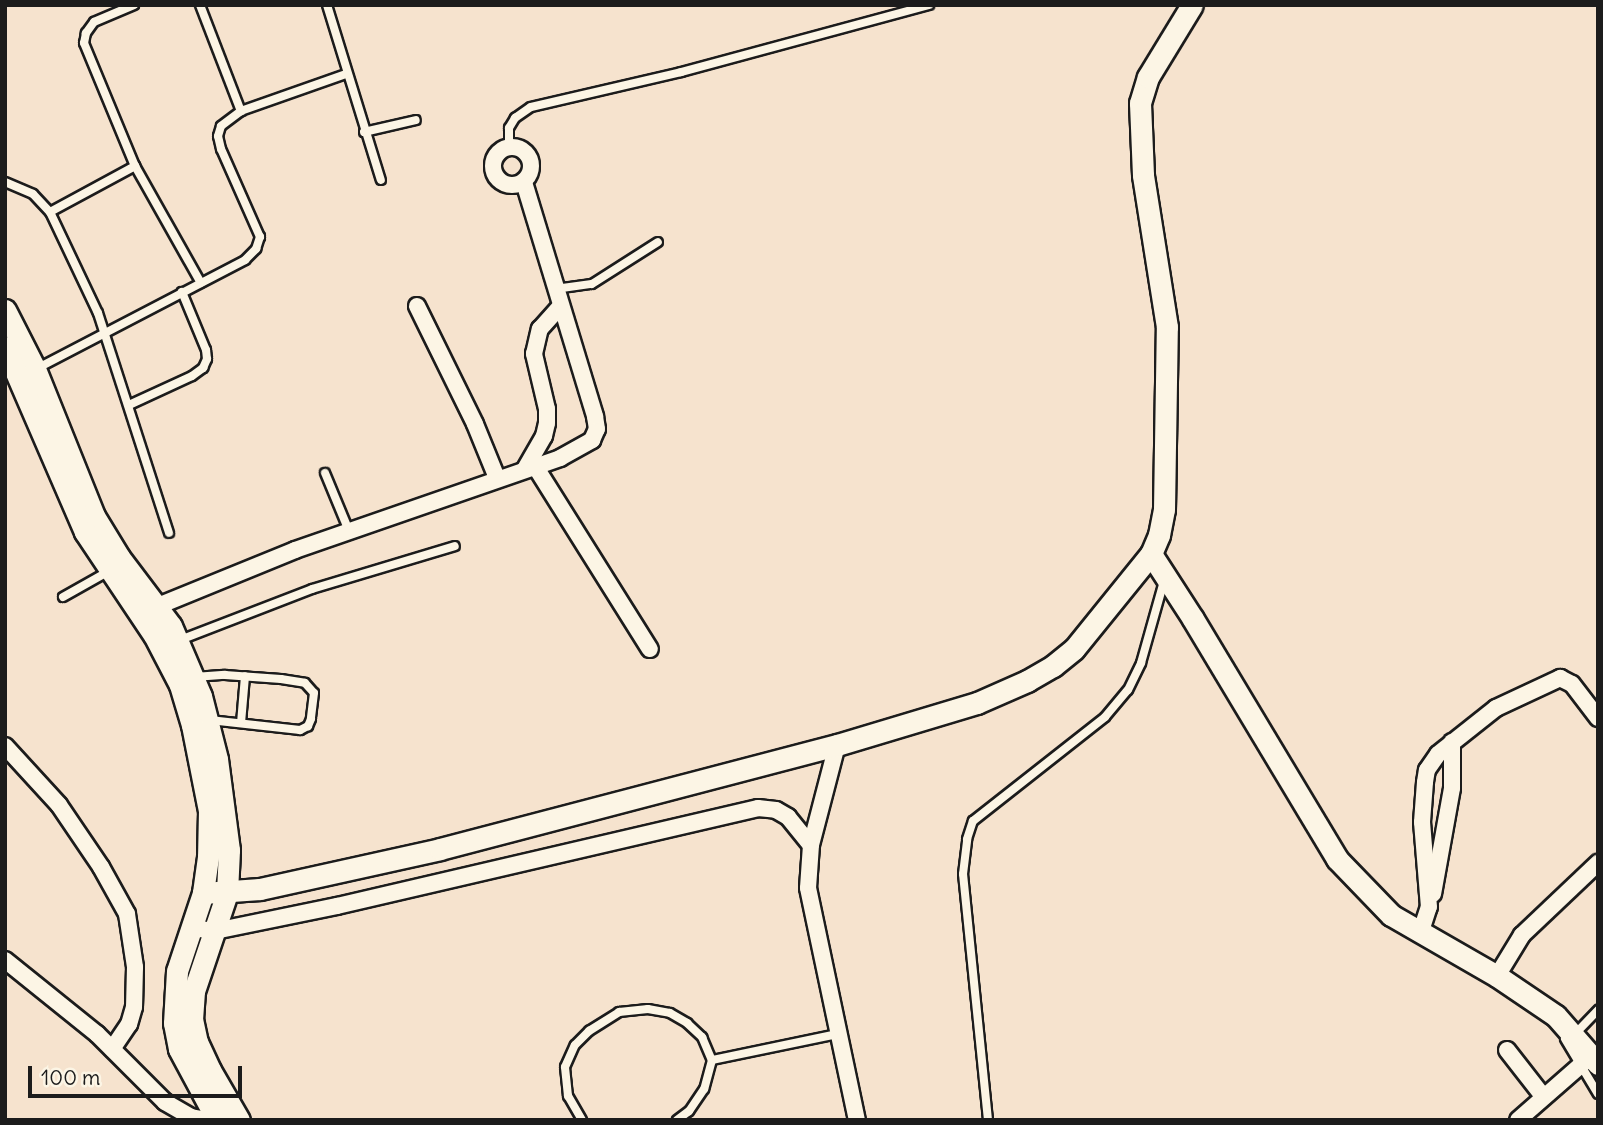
<!DOCTYPE html>
<style>
body{margin:0}
#map{position:relative;width:1603px;height:1125px;overflow:hidden;background:#f6e3ce;font-family:Delius,sans-serif}
div>[style]{position:absolute}
.roads{filter:drop-shadow(2px 0 #1c1c1c) drop-shadow(-2px 0 #1c1c1c) drop-shadow(0 2px #1c1c1c) drop-shadow(0 -2px #1c1c1c)}
.lane>*{height:8px;margin:-4px;padding:0 4px;transform-origin:4px;border-radius:4px;background:#fcf5e5}
.street>*{height:16px;margin:-8px;padding:0 8px;transform-origin:8px;border-radius:8px;background:#fcf5e5}
.street>.ring{margin:-8px;padding:0;box-sizing:content-box;background:none;border:16px solid #fcf5e5;border-radius:50%}
.secondary>*{height:21px;margin:-10.5px;padding:0 10.5px;transform-origin:10.5px;border-radius:10.5px;background:#fcf5e5}
span{translate:-50% -50%;white-space:nowrap;text-align:center;line-height:1.15;-webkit-text-stroke:6px #fcf5e5;paint-order:stroke}
.frame{position:absolute;inset:0;border:7px solid #1c1c1c;pointer-events:none}
.scale{position:absolute;left:28px;top:1066px;width:214px;height:32px;box-sizing:border-box;border:4px solid #1c1c1c;border-top:0;padding-left:9px;font-size:21px;line-height:24px;white-space:nowrap;color:#1c1c1c;-webkit-text-stroke:5px #fcf5e5;paint-order:stroke}
</style>
<div id="map">
<div class="roads">
<div class="lane">
<i style="left:134px;top:5px;width:43px;rotate:157deg"></i>
<i style="left:94px;top:22px;width:14px;rotate:126deg"></i>
<i style="left:86px;top:33px;width:10px;rotate:101deg"></i>
<i style="left:84px;top:43px;width:133px;rotate:67.5deg"></i>
<i style="left:135px;top:166px;width:134px;rotate:60.6deg"></i>
<i style="left:200px;top:5px;width:114px;rotate:68.9deg"></i>
<i style="left:327px;top:5px;width:183px;rotate:72.9deg"></i>
<i style="left:364px;top:132px;width:53px;rotate:-13deg"></i>
<i style="left:509px;top:147px;width:19px;rotate:-90deg"></i>
<i style="left:509px;top:128px;width:12px;rotate:-59deg"></i>
<i style="left:515px;top:118px;width:19px;rotate:-35deg"></i>
<i style="left:531px;top:107px;width:154px;rotate:-13.1deg"></i>
<i style="left:681px;top:72px;width:257px;rotate:-15.1deg"></i>
<i style="left:5px;top:182px;width:30px;rotate:23deg"></i>
<i style="left:33px;top:194px;width:25px;rotate:47deg"></i>
<i style="left:50px;top:212px;width:112px;rotate:64.6deg"></i>
<i style="left:98px;top:313px;width:231px;rotate:72.1deg"></i>
<i style="left:50px;top:212px;width:97px;rotate:-28.4deg"></i>
<i style="left:555px;top:289px;width:37px;rotate:-8deg"></i>
<i style="left:592px;top:284px;width:78px;rotate:-32.5deg"></i>
<i style="left:36px;top:369px;width:236px;rotate:-27.5deg"></i>
<i style="left:245px;top:260px;width:16px;rotate:-45deg"></i>
<i style="left:256px;top:249px;width:13px;rotate:-72deg"></i>
<i style="left:260px;top:237px;width:96px;rotate:-113.9deg"></i>
<i style="left:221px;top:149px;width:13px;rotate:-103deg"></i>
<i style="left:218px;top:136px;width:10px;rotate:-73deg"></i>
<i style="left:221px;top:126px;width:25px;rotate:-37deg"></i>
<i style="left:241px;top:111px;width:111px;rotate:-19.4deg"></i>
<i style="left:129px;top:405px;width:69px;rotate:-24.7deg"></i>
<i style="left:192px;top:376px;width:14px;rotate:-36deg"></i>
<i style="left:203px;top:368px;width:10px;rotate:-66deg"></i>
<i style="left:207px;top:359px;width:9px;rotate:-96deg"></i>
<i style="left:206px;top:350px;width:63px;rotate:-112.5deg"></i>
<i style="left:325px;top:473px;width:63px;rotate:67.5deg"></i>
<i style="left:63px;top:597px;width:53px;rotate:-29.5deg"></i>
<i style="left:180px;top:640px;width:142px;rotate:-21.1deg"></i>
<i style="left:312px;top:589px;width:149px;rotate:-16.7deg"></i>
<i style="left:194px;top:677px;width:31px;rotate:-4deg"></i>
<i style="left:225px;top:675px;width:56px;rotate:4.1deg"></i>
<i style="left:281px;top:679px;width:24px;rotate:9deg"></i>
<i style="left:305px;top:683px;width:13px;rotate:48deg"></i>
<i style="left:314px;top:693px;width:26px;rotate:97deg"></i>
<i style="left:311px;top:719px;width:8px;rotate:113deg"></i>
<i style="left:308px;top:726px;width:9px;rotate:153deg"></i>
<i style="left:300px;top:730px;width:91px;rotate:-173.7deg"></i>
<i style="left:241px;top:723px;width:47px;rotate:-85.1deg"></i>
<i style="left:1574px;top:1035px;width:35px;rotate:-46deg"></i>
<i style="left:1565px;top:1039px;width:64px;rotate:59deg"></i>
<i style="left:712px;top:1060px;width:129px;rotate:-11.7deg"></i>
<i style="left:582px;top:1120px;width:28px;rotate:-120deg"></i>
<i style="left:568px;top:1096px;width:29px;rotate:-96deg"></i>
<i style="left:565px;top:1067px;width:24px;rotate:-66deg"></i>
<i style="left:575px;top:1045px;width:20px;rotate:-45deg"></i>
<i style="left:589px;top:1031px;width:36px;rotate:-32deg"></i>
<i style="left:619px;top:1012px;width:29px;rotate:-6deg"></i>
<i style="left:648px;top:1009px;width:22px;rotate:10deg"></i>
<i style="left:670px;top:1013px;width:20px;rotate:30deg"></i>
<i style="left:687px;top:1023px;width:21px;rotate:43deg"></i>
<i style="left:702px;top:1037px;width:25px;rotate:67deg"></i>
<i style="left:712px;top:1060px;width:30px;rotate:105deg"></i>
<i style="left:704px;top:1089px;width:27px;rotate:124deg"></i>
<i style="left:689px;top:1111px;width:15px;rotate:143deg"></i>
<i style="left:988px;top:1120px;width:247px;rotate:-95.8deg"></i>
<i style="left:963px;top:874px;width:35px;rotate:-83deg"></i>
<i style="left:967px;top:839px;width:19px;rotate:-72deg"></i>
<i style="left:973px;top:821px;width:168px;rotate:-38.2deg"></i>
<i style="left:1105px;top:717px;width:35px;rotate:-50deg"></i>
<i style="left:1128px;top:690px;width:30px;rotate:-64deg"></i>
<i style="left:1141px;top:663px;width:85px;rotate:-74.3deg"></i>
</div>
<div class="street">
<i class="ring" style="left:493px;top:147px;width:22px;height:22px"></i>
<i style="left:417px;top:306px;width:131px;rotate:63.8deg"></i>
<i style="left:475px;top:424px;width:58px;rotate:67.8deg"></i>
<i style="left:535px;top:466px;width:216px;rotate:57.9deg"></i>
<i style="left:525px;top:469px;width:38px;rotate:-60deg"></i>
<i style="left:544px;top:436px;width:13px;rotate:-77deg"></i>
<i style="left:547px;top:423px;width:14px;rotate:-90deg"></i>
<i style="left:547px;top:409px;width:57px;rotate:-103.3deg"></i>
<i style="left:534px;top:354px;width:26px;rotate:-77deg"></i>
<i style="left:540px;top:329px;width:30px;rotate:-48deg"></i>
<i style="left:158px;top:606px;width:148px;rotate:-22.2deg"></i>
<i style="left:295px;top:550px;width:281px;rotate:-19.1deg"></i>
<i style="left:560px;top:458px;width:37px;rotate:-29deg"></i>
<i style="left:592px;top:440px;width:12px;rotate:-66deg"></i>
<i style="left:597px;top:429px;width:13px;rotate:-99deg"></i>
<i style="left:595px;top:416px;width:245px;rotate:-106.9deg"></i>
<i style="left:837px;top:745px;width:103px;rotate:104.6deg"></i>
<i style="left:811px;top:845px;width:43px;rotate:94deg"></i>
<i style="left:808px;top:888px;width:237px;rotate:78.1deg"></i>
<i style="left:5px;top:746px;width:80px;rotate:47.5deg"></i>
<i style="left:59px;top:805px;width:75px;rotate:55.9deg"></i>
<i style="left:101px;top:867px;width:54px;rotate:61deg"></i>
<i style="left:127px;top:914px;width:54px;rotate:81.4deg"></i>
<i style="left:135px;top:967px;width:40px;rotate:91.4deg"></i>
<i style="left:134px;top:1007px;width:18px;rotate:106deg"></i>
<i style="left:129px;top:1024px;width:30px;rotate:124deg"></i>
<i style="left:1433px;top:894px;width:108px;rotate:-79.8deg"></i>
<i style="left:1452px;top:788px;width:46px;rotate:-90deg"></i>
<i style="left:193px;top:928px;width:22px;rotate:8deg"></i>
<i style="left:215px;top:931px;width:125px;rotate:-11.6deg"></i>
<i style="left:337px;top:906px;width:432px;rotate:-13.1deg"></i>
<i style="left:758px;top:808px;width:18px;rotate:6deg"></i>
<i style="left:776px;top:810px;width:14px;rotate:30deg"></i>
<i style="left:788px;top:817px;width:36px;rotate:51deg"></i>
<i style="left:1420px;top:934px;width:28px;rotate:-72deg"></i>
<i style="left:1429px;top:907px;width:85px;rotate:-94.7deg"></i>
<i style="left:1422px;top:822px;width:40px;rotate:-85.7deg"></i>
<i style="left:1425px;top:782px;width:12px;rotate:-81deg"></i>
<i style="left:1427px;top:770px;width:19px;rotate:-55deg"></i>
<i style="left:1438px;top:754px;width:74px;rotate:-38.4deg"></i>
<i style="left:1496px;top:708px;width:71px;rotate:-25.1deg"></i>
<i style="left:1560px;top:678px;width:13px;rotate:27deg"></i>
<i style="left:1572px;top:684px;width:43px;rotate:52.6deg"></i>
<i style="left:5px;top:960px;width:118px;rotate:38.8deg"></i>
<i style="left:97px;top:1034px;width:96px;rotate:45deg"></i>
<i style="left:165px;top:1102px;width:30px;rotate:30deg"></i>
<i style="left:191px;top:1117px;width:15px;rotate:11deg"></i>
<i style="left:1497px;top:976px;width:48px;rotate:-58.6deg"></i>
<i style="left:1522px;top:935px;width:105px;rotate:-43.5deg"></i>
<i style="left:1507px;top:1050px;width:58px;rotate:52deg"></i>
<i style="left:1518px;top:1120px;width:97px;rotate:-41.2deg"></i>
</div>
<div class="secondary">
<i style="left:5px;top:310px;width:66px;rotate:63deg"></i>
<i style="left:35px;top:369px;width:158px;rotate:68.1deg"></i>
<i style="left:94px;top:516px;width:48px;rotate:58.6deg"></i>
<i style="left:119px;top:557px;width:86px;rotate:53deg"></i>
<i style="left:171px;top:626px;width:76px;rotate:66.8deg"></i>
<i style="left:201px;top:696px;width:65px;rotate:75.7deg"></i>
<i style="left:217px;top:759px;width:92px;rotate:82.5deg"></i>
<i style="left:229px;top:850px;width:43px;rotate:92.7deg"></i>
<i style="left:227px;top:893px;width:103px;rotate:108.6deg"></i>
<i style="left:194px;top:991px;width:28px;rotate:94deg"></i>
<i style="left:192px;top:1019px;width:24px;rotate:78deg"></i>
<i style="left:197px;top:1042px;width:31px;rotate:65deg"></i>
<i style="left:210px;top:1070px;width:58px;rotate:59.9deg"></i>
<i style="left:5px;top:347px;width:202px;rotate:66.6deg"></i>
<i style="left:85px;top:532px;width:124px;rotate:56.2deg"></i>
<i style="left:154px;top:635px;width:56px;rotate:62.5deg"></i>
<i style="left:180px;top:685px;width:42px;rotate:73.3deg"></i>
<i style="left:192px;top:725px;width:88px;rotate:78.8deg"></i>
<i style="left:209px;top:811px;width:46px;rotate:91.2deg"></i>
<i style="left:208px;top:857px;width:36px;rotate:98deg"></i>
<i style="left:203px;top:893px;width:82px;rotate:108.4deg"></i>
<i style="left:177px;top:971px;width:52px;rotate:93.3deg"></i>
<i style="left:174px;top:1023px;width:26px;rotate:79deg"></i>
<i style="left:179px;top:1049px;width:81px;rotate:61.8deg"></i>
<i style="left:1151px;top:554px;width:77px;rotate:57.1deg"></i>
<i style="left:1193px;top:619px;width:280px;rotate:59deg"></i>
<i style="left:1337px;top:859px;width:78px;rotate:46deg"></i>
<i style="left:1391px;top:915px;width:122px;rotate:29.9deg"></i>
<i style="left:1497px;top:976px;width:71px;rotate:34.1deg"></i>
<i style="left:1556px;top:1016px;width:64px;rotate:48.8deg"></i>
<i style="left:203px;top:893px;width:57px;rotate:-4deg"></i>
<i style="left:260px;top:889px;width:184px;rotate:-12.5deg"></i>
<i style="left:440px;top:849px;width:410px;rotate:-14.7deg"></i>
<i style="left:837px;top:745px;width:146px;rotate:-16.7deg"></i>
<i style="left:977px;top:703px;width:55px;rotate:-23.7deg"></i>
<i style="left:1027px;top:681px;width:30px;rotate:-30deg"></i>
<i style="left:1053px;top:666px;width:27px;rotate:-39deg"></i>
<i style="left:1074px;top:649px;width:122px;rotate:-51deg"></i>
<i style="left:1151px;top:554px;width:21px;rotate:-67deg"></i>
<i style="left:1159px;top:535px;width:26px;rotate:-79deg"></i>
<i style="left:1164px;top:509px;width:182px;rotate:-89.1deg"></i>
<i style="left:1167px;top:327px;width:154px;rotate:-99deg"></i>
<i style="left:1143px;top:175px;width:72px;rotate:-92.4deg"></i>
<i style="left:1140px;top:103px;width:27px;rotate:-73deg"></i>
<i style="left:1148px;top:77px;width:84px;rotate:-58.6deg"></i>
</div>
</div>
<div class="frame"></div>
<div class="scale">100 m</div>
</div>
